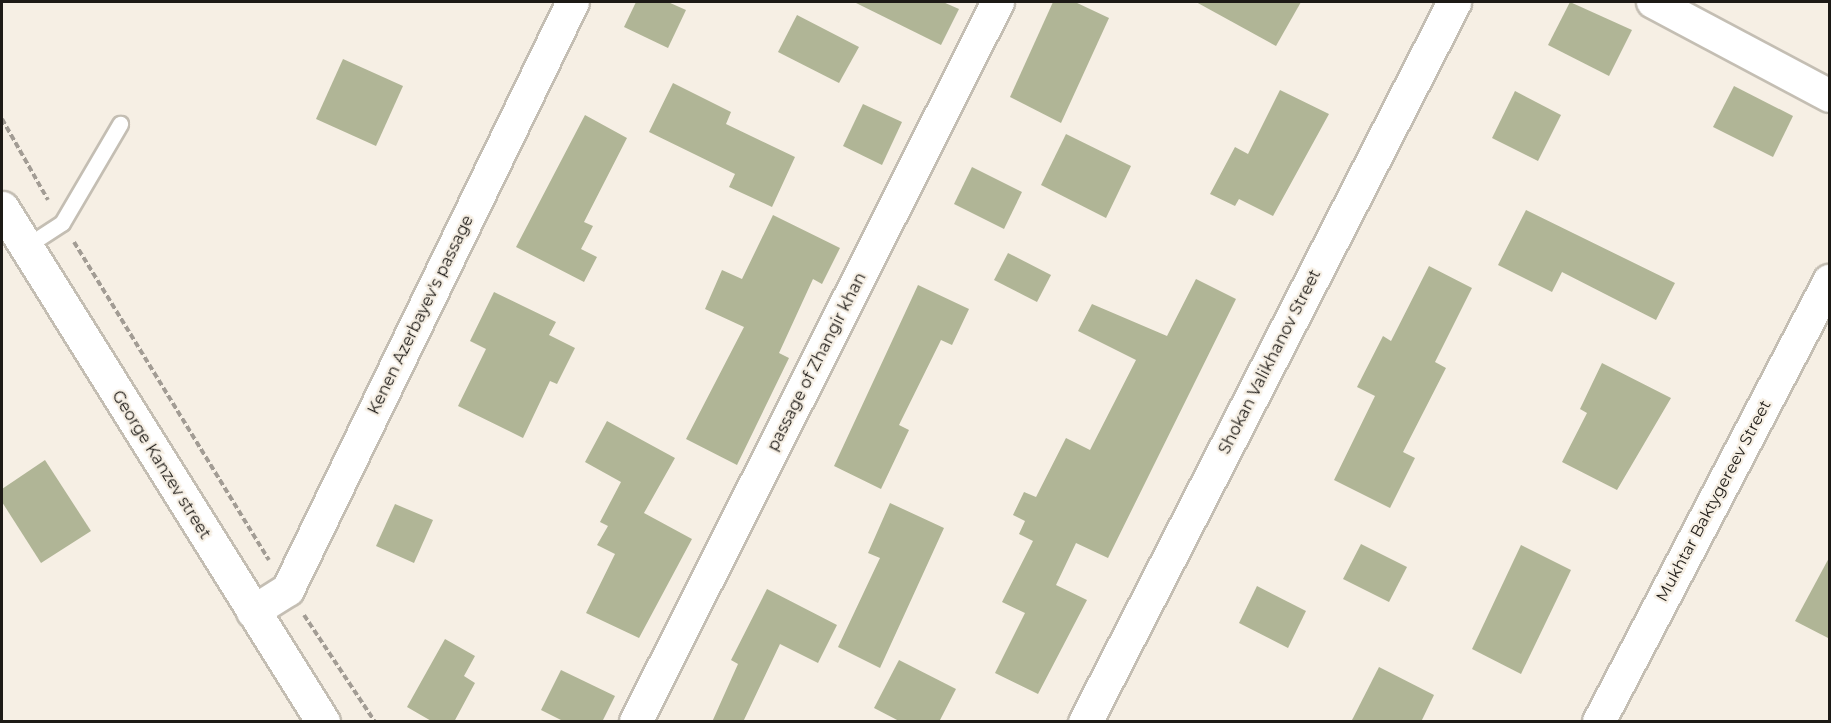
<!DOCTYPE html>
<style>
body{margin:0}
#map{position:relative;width:1831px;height:723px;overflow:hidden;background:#f6efe4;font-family:Montserrat,sans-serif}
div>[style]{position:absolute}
.building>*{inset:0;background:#b0b596}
.path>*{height:4px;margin-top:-2px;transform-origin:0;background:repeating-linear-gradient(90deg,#a29c94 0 6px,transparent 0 9px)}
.roads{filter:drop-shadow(2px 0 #c4beb3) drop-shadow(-2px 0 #c4beb3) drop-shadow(0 2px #c4beb3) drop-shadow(0 -2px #c4beb3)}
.service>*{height:15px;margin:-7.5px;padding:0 7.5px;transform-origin:7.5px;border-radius:7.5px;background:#fff}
.minor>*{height:32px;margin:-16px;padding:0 16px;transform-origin:16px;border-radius:16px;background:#fff}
.secondary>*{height:33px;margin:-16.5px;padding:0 16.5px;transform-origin:16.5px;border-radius:16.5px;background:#fff}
span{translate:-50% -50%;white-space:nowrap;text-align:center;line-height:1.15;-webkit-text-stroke:4.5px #f6efe4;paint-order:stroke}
.street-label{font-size:16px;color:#1d1a16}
.frame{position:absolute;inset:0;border:3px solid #1d1a16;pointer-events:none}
</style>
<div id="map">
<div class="building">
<i style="clip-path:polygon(636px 2px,668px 2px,686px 10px,668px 48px,624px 27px)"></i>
<i style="clip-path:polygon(854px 2px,943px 2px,959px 9px,941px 45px)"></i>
<i style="clip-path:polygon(1053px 2px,1075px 2px,1109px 18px,1061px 123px,1010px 97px)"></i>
<i style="clip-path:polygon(1196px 2px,1301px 2px,1276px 46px)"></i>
<i style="clip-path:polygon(1570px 2px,1632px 30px,1609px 76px,1548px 45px)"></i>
<i style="clip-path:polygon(797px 15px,859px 47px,839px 83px,778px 52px)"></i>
<i style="clip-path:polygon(343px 59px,403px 86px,376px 146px,316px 119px)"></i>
<i style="clip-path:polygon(673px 83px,731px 112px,726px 124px,795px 157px,772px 207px,729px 187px,735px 174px,649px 132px)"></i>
<i style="clip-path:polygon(1734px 86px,1793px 116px,1773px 157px,1713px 127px)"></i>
<i style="clip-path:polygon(1280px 90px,1329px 114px,1273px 216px,1239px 199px,1235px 206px,1210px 194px,1235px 147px,1248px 154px)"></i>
<i style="clip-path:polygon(1515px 91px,1561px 115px,1538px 161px,1492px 138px)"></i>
<i style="clip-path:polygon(863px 104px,902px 122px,882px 165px,843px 146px)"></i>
<i style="clip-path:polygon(585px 115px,627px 138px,584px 222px,593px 226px,581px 249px,597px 257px,584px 282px,516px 247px)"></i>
<i style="clip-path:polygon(1066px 134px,1131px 166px,1106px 218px,1041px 185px)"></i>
<i style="clip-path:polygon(972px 167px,1022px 192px,1004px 229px,954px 204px)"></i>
<i style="clip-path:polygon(1526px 210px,1675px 283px,1656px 320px,1562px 272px,1552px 292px,1498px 265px)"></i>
<i style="clip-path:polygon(773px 215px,840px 248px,822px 284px,813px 279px,779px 353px,789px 358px,737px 465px,686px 439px,744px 327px,705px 309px,722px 270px,742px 279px)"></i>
<i style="clip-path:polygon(1008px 253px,1051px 275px,1037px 302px,994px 280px)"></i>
<i style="clip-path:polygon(1429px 266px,1472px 288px,1435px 362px,1446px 368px,1403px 452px,1415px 458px,1390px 508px,1334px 480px,1375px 396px,1357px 387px,1383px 336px,1391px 341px)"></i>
<i style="clip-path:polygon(1196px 279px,1236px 299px,1108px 558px,1076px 543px,1056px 585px,1087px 600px,1038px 694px,995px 673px,1025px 613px,1002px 602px,1033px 541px,1019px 534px,1025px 521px,1013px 515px,1024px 492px,1036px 497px,1066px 438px,1090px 450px,1136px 360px,1078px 331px,1092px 304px,1167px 336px)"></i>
<i style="clip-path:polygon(918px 285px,969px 309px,952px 345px,941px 340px,899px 425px,909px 430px,881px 489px,834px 466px)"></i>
<i style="clip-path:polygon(494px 292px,556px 322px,549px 335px,575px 348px,557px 384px,550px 381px,523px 438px,458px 406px,486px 349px,470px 341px)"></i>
<i style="clip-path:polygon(1602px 363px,1671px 398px,1617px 490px,1562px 462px,1587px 413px,1580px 409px)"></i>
<i style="clip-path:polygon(607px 421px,675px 458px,644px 513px,692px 539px,639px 638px,586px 613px,615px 554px,597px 545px,608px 526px,600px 522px,621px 482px,585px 462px)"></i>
<i style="clip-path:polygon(45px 460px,91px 531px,41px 563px,2px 502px,2px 489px)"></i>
<i style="clip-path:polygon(890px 503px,944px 528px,880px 668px,838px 647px,880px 558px,868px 553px)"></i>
<i style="clip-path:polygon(395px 504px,433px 520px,414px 563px,376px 546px)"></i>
<i style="clip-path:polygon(1361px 544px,1407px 567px,1389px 602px,1343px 579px)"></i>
<i style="clip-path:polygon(1521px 545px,1571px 570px,1521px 674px,1472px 649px)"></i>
<i style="clip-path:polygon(1830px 556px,1830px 639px,1795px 621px)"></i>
<i style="clip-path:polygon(1257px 586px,1306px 611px,1288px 648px,1239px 623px)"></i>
<i style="clip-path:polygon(767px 589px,837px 625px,818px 663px,780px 644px,743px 722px,712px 722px,738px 664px,731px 660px)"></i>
<i style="clip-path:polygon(445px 639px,475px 656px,464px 676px,475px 683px,454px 722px,433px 722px,407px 707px)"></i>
<i style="clip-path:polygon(899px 660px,956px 689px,939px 722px,901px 722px,874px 708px)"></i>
<i style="clip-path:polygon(1379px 667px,1434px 695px,1421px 722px,1351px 722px)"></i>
<i style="clip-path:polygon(561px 670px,615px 696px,602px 722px,565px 722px,541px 710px)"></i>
</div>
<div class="path">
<i style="left:2px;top:119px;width:93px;rotate:60.4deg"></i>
<i style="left:74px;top:242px;width:373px;rotate:58.5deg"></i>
<i style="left:304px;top:615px;width:128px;rotate:56.4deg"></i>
</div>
<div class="roads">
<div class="service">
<i style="left:25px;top:247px;width:44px;rotate:-33deg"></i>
<i style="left:62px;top:223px;width:115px;rotate:-59.6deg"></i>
</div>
<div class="minor">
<i style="left:1653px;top:2px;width:200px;rotate:28deg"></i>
<i style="left:253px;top:612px;width:41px;rotate:-32.2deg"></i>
<i style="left:288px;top:590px;width:653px;rotate:-64.14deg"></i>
<i style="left:636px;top:722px;width:806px;rotate:-63.31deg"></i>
<i style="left:1599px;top:722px;width:498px;rotate:-62.4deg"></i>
</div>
<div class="secondary">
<i style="left:2px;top:208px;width:606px;rotate:58.01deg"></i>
<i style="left:1085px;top:722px;width:809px;rotate:-62.86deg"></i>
</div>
</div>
<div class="street-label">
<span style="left:421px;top:315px;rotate:-64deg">Kenen Azerbayev's passage</span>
<span style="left:817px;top:362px;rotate:-63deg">passage of Zhangir khan</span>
<span style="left:1270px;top:362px;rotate:-63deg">Shokan Valikhanov Street</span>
<span style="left:161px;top:465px;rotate:58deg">George Kanzev street</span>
<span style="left:1714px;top:501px;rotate:-62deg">Mukhtar Baktygereev Street</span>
</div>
<div class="frame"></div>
</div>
